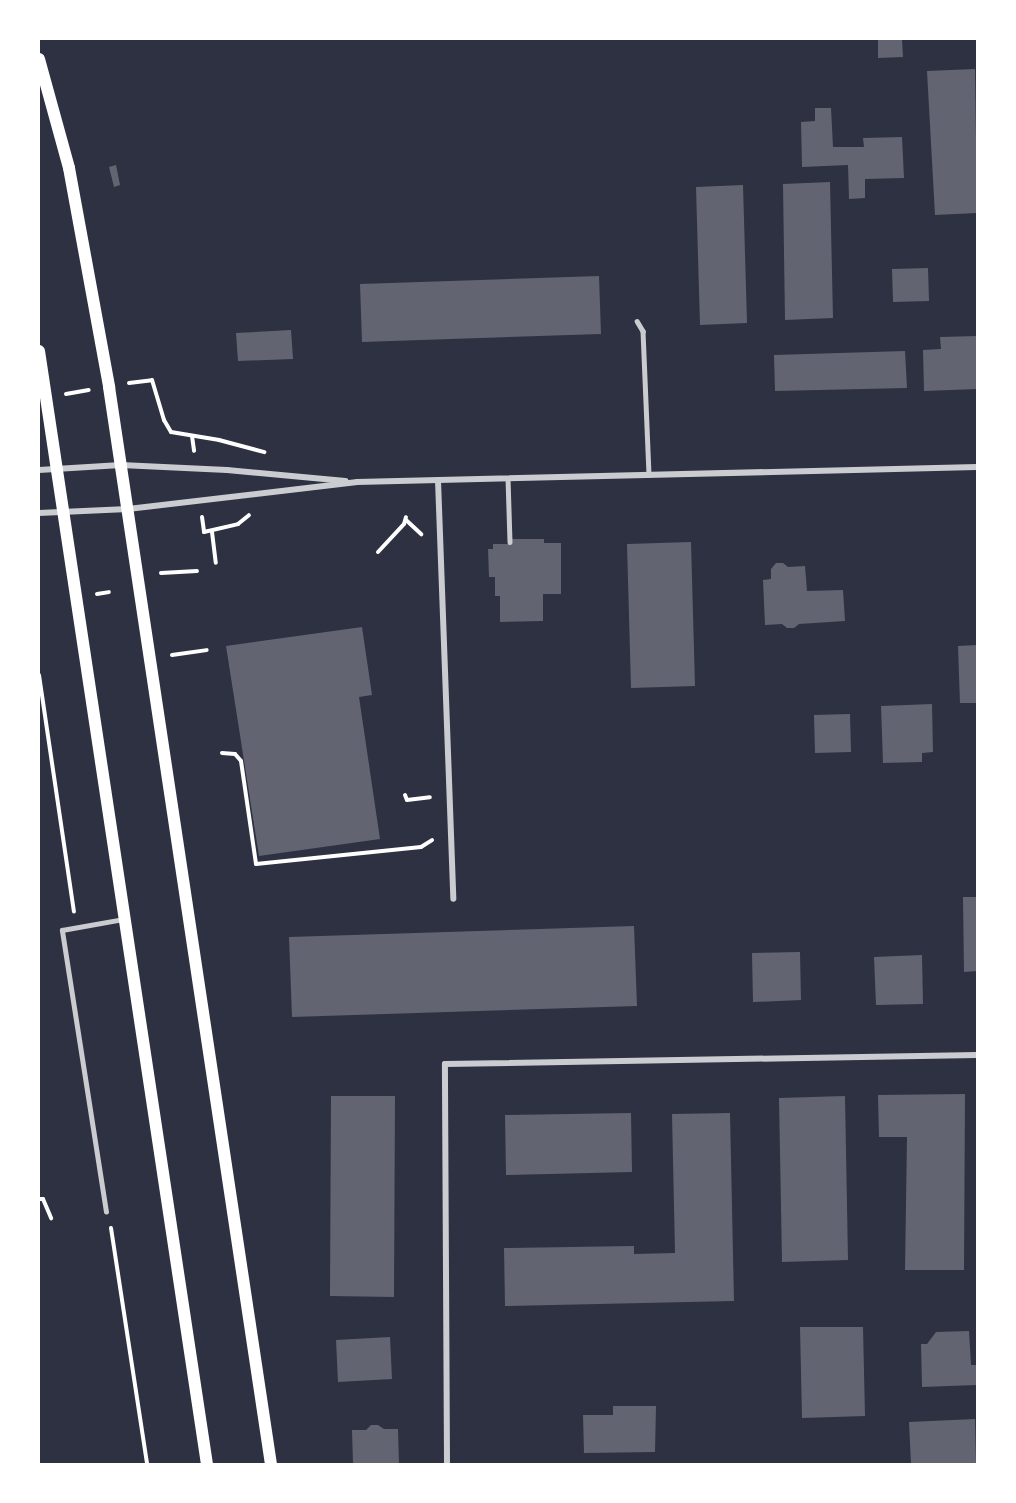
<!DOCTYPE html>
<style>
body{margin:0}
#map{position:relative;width:1016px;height:1503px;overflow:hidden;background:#2d3142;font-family:Ubuntu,sans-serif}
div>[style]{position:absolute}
.building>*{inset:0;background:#626471}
.path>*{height:4px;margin:-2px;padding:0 2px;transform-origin:2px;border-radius:2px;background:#fff}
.service>*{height:4.5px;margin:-2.25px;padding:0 2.25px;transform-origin:2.25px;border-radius:2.25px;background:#caccd0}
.minor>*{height:6px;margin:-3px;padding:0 3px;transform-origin:3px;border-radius:3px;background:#caccd0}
.secondary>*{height:12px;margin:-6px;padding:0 6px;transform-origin:6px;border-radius:6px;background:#fff}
span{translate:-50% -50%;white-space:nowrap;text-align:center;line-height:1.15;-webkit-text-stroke:6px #fff;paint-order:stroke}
.frame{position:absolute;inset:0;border:40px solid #fff;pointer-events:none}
</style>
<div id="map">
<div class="building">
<i style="clip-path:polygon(878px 39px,902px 39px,903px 57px,878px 58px)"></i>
<i style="clip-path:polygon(975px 69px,977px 213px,935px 215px,927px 71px)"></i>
<i style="clip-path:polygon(815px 108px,831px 108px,833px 147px,864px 147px,863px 138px,902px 137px,904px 178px,865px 179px,865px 198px,849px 199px,848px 165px,802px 167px,801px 122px,815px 121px)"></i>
<i style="clip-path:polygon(116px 165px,120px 185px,114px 187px,109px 167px)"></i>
<i style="clip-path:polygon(830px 182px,833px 318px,785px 320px,783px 184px)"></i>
<i style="clip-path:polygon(743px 185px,747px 323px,700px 325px,696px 187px)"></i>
<i style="clip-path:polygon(928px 268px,929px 301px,893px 302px,892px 269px)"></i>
<i style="clip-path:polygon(599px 276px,601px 334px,362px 342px,360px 284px)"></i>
<i style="clip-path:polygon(291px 330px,293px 359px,238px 361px,236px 333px)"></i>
<i style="clip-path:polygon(977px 336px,977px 389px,924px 391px,923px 350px,941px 349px,940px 337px)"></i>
<i style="clip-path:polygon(905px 351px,907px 388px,775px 391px,774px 355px)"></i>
<i style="clip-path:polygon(512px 539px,544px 539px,544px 543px,561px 543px,561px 594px,543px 594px,543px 621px,500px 622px,500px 596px,495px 596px,495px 577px,489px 577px,488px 549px,493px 549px,493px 544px,512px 544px)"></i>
<i style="clip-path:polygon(691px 542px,695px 686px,631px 688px,627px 544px)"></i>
<i style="clip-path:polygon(776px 563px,783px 563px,788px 567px,805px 566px,807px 591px,843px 590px,845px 621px,799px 624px,794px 628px,787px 628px,782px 624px,765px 625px,763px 580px,771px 579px,771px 569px)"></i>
<i style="clip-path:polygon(362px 627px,372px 695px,359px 697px,380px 839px,259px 856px,226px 646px)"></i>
<i style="clip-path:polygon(977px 645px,977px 703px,960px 703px,958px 646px)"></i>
<i style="clip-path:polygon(932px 704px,933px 752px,922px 753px,922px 762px,883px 763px,881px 706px)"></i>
<i style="clip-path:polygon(850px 714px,851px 752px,815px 753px,814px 715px)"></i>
<i style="clip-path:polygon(963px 897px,977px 897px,977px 971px,964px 972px)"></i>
<i style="clip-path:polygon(634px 926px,637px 1006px,292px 1017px,289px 937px)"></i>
<i style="clip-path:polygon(800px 952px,801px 1000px,753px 1002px,752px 953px)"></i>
<i style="clip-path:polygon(922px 955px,923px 1004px,876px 1005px,874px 957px)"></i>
<i style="clip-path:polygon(965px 1094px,964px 1270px,905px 1270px,907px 1137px,879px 1137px,878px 1095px)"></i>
<i style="clip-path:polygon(331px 1096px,395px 1096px,394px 1297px,330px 1296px)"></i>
<i style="clip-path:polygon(845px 1096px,848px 1260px,782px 1262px,779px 1098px)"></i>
<i style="clip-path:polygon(631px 1113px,632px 1172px,506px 1175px,505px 1115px)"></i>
<i style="clip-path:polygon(730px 1113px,734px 1301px,505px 1306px,504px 1248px,634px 1246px,634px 1254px,675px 1253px,672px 1114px)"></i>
<i style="clip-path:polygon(800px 1327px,863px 1327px,865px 1416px,802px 1418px)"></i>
<i style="clip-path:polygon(969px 1331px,971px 1365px,976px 1365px,976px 1385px,922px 1387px,921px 1344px,927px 1344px,936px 1332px)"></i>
<i style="clip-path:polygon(390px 1337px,392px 1379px,338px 1382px,336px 1340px)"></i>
<i style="clip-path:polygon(613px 1406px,656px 1406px,655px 1452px,584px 1453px,583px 1415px,613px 1415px)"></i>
<i style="clip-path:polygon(975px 1419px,976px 1464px,911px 1464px,909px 1422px)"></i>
<i style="clip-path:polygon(371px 1425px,378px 1425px,384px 1429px,398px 1429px,399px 1464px,353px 1464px,352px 1430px,366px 1430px)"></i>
</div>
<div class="path">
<i style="left:129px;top:383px;width:23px;rotate:-7deg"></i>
<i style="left:152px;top:380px;width:42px;rotate:73.3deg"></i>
<i style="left:164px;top:420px;width:14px;rotate:60deg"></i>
<i style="left:171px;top:432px;width:49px;rotate:9.5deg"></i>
<i style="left:219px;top:440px;width:47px;rotate:14.9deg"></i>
<i style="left:66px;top:394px;width:23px;rotate:-10deg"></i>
<i style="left:192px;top:436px;width:15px;rotate:82deg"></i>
<i style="left:202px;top:517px;width:15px;rotate:82deg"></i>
<i style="left:204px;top:532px;width:35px;rotate:-13deg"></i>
<i style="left:238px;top:524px;width:14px;rotate:-39deg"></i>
<i style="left:406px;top:520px;width:21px;rotate:43deg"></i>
<i style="left:212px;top:532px;width:31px;rotate:83deg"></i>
<i style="left:378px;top:552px;width:38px;rotate:-47deg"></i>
<i style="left:404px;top:524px;width:7px;rotate:-74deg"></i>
<i style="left:161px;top:573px;width:36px;rotate:-3deg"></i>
<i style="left:97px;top:594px;width:12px;rotate:-9deg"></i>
<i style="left:172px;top:655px;width:35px;rotate:-8deg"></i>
<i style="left:39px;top:675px;width:239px;rotate:81.6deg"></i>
<i style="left:222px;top:753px;width:13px;rotate:4deg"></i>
<i style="left:235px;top:754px;width:9px;rotate:49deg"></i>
<i style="left:241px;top:761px;width:104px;rotate:81.7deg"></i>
<i style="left:256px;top:864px;width:166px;rotate:-5.9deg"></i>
<i style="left:421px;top:847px;width:13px;rotate:-32deg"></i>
<i style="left:405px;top:795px;width:5px;rotate:68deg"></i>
<i style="left:407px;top:800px;width:23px;rotate:-7deg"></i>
<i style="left:39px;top:1199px;width:4px"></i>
<i style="left:43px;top:1199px;width:21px;rotate:67deg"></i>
<i style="left:111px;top:1228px;width:239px;rotate:81.3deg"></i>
</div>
<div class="service">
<i style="left:637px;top:321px;width:12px;rotate:59deg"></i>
<i style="left:643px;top:331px;width:144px;rotate:87.6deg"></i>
<i style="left:508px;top:478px;width:64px;rotate:88.2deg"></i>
<i style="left:106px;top:1212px;width:285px;rotate:-98.9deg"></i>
<i style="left:62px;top:930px;width:63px;rotate:-10.1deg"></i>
</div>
<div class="minor">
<i style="left:39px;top:470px;width:82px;rotate:-3.5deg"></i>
<i style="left:121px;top:465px;width:106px;rotate:2.7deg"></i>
<i style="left:227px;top:470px;width:119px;rotate:5.3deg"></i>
<i style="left:438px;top:480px;width:419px;rotate:87.9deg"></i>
<i style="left:39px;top:513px;width:89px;rotate:-2.6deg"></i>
<i style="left:128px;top:509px;width:231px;rotate:-6.7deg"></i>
<i style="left:357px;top:482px;width:620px;rotate:-1.39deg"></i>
<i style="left:447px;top:1464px;width:400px;rotate:-90.3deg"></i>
<i style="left:445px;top:1064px;width:532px;rotate:-0.97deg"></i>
</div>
<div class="secondary">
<i style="left:39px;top:59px;width:113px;rotate:74.6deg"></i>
<i style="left:69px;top:168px;width:223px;rotate:79.6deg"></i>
<i style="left:109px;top:387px;width:1089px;rotate:81.45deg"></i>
<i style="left:39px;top:351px;width:1126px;rotate:81.42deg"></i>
</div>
<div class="frame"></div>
</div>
